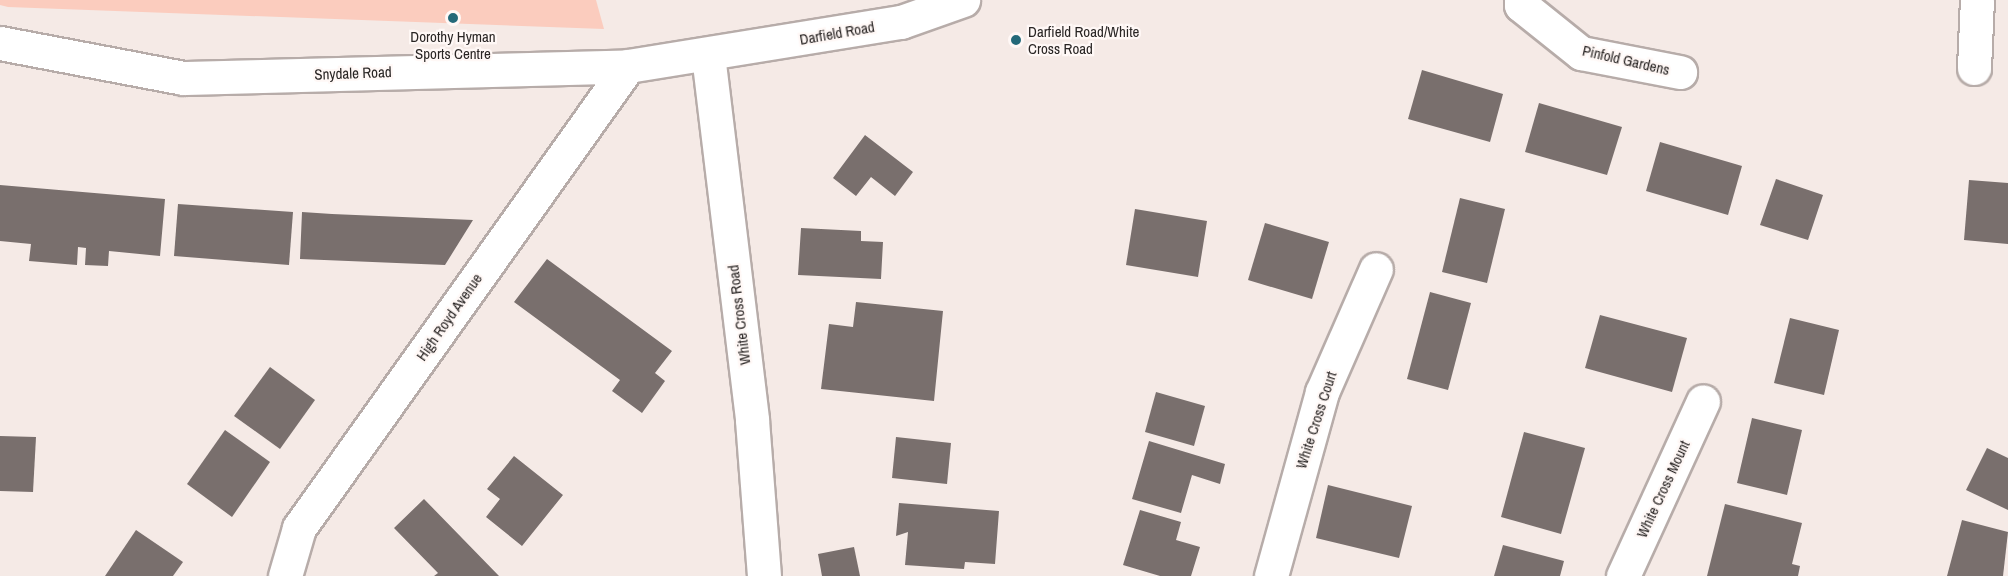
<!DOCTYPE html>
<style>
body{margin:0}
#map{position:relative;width:2008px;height:576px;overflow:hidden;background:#f5eae6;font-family:"Archivo Narrow",sans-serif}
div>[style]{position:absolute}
.green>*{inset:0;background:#fbccbe}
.building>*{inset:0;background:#796f6d}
.roads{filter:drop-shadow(2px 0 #b7aca9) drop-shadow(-2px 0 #b7aca9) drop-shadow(0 2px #b7aca9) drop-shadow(0 -2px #b7aca9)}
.minor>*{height:33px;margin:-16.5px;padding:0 16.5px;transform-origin:16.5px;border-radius:16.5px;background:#fff}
.tertiary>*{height:33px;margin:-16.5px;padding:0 16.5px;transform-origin:16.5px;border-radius:16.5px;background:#fff}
.dots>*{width:16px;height:16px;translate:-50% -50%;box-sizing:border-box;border:3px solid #fff8f6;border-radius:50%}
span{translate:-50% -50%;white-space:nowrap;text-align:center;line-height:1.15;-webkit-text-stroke:4.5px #fff8f6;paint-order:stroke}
.poi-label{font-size:15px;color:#292524}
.left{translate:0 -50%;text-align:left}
.street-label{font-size:15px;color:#292524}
</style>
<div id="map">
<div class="green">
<i style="clip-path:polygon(0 0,596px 0,604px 29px,8px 7px,0 5px)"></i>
</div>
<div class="building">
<i style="clip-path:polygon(1422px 70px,1503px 94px,1490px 142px,1408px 119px)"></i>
<i style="clip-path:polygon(1539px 103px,1622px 127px,1607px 175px,1525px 152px)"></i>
<i style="clip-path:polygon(865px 135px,913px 172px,895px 196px,871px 177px,856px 196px,833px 178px)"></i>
<i style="clip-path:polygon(1660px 142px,1742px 166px,1728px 215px,1646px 191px)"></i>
<i style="clip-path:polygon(1776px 179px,1823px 195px,1808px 240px,1760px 225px)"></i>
<i style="clip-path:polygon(1969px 180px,2008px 183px,2008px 244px,1964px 240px)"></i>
<i style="clip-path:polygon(0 185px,165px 199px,160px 256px,109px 251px,108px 266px,85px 265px,86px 248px,78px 247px,77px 265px,29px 261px,31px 244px,0 241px)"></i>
<i style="clip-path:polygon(1460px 198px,1505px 209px,1487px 283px,1442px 272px)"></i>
<i style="clip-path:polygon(178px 204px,293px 212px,289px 265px,174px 256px)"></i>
<i style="clip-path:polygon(1135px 209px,1207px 221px,1198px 277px,1126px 265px)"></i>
<i style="clip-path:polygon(302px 212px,332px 214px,473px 220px,445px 265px,300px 259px)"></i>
<i style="clip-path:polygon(1265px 223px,1329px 242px,1312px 299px,1248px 280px)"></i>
<i style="clip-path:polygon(801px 228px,861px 231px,861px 241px,883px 242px,881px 279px,798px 275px)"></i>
<i style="clip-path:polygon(547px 259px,672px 351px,655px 373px,665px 381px,642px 413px,612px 391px,620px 380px,514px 302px)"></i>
<i style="clip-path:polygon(1430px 292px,1471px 303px,1448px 390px,1407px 379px)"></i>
<i style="clip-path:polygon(856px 302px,943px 311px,934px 401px,821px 389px,829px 324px,853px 327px)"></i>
<i style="clip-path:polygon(1600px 315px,1687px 338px,1672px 392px,1585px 368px)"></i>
<i style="clip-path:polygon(1790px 318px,1839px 330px,1824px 395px,1774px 383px)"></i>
<i style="clip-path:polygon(270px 367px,315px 400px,280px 449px,234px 416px)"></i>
<i style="clip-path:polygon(1156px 392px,1205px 406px,1194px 446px,1145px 432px)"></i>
<i style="clip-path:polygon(1752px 418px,1802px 430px,1787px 495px,1737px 483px)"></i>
<i style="clip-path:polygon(225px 430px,270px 462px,232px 517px,187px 484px)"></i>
<i style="clip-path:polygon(1524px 432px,1585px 448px,1561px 534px,1501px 517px)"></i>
<i style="clip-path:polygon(0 436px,36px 437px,33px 492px,0 491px)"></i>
<i style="clip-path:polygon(896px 437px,951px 443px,947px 484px,892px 478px)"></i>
<i style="clip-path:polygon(1149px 441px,1225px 464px,1220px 484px,1192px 475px,1181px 513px,1132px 499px)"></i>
<i style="clip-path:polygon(1987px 448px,2008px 458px,2008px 510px,1966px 490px)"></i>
<i style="clip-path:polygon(514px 456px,563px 495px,522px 546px,486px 517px,500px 499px,487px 489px)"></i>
<i style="clip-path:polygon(1328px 485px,1412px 506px,1399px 558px,1316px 538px)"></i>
<i style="clip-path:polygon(424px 499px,499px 576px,434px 576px,438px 573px,394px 528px)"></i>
<i style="clip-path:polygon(899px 503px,999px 511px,995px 564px,965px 562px,964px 569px,905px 565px,908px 532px,896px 536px)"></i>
<i style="clip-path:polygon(1725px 504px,1802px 523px,1792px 564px,1800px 566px,1798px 576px,1707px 576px)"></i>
<i style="clip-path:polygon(1140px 510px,1181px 522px,1176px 540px,1200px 547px,1191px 576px,1160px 576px,1123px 565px)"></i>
<i style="clip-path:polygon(1962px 520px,2008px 532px,2003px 576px,1947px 576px)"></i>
<i style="clip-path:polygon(136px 530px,183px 562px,173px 576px,105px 576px)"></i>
<i style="clip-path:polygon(1503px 545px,1564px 561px,1560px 576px,1494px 576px)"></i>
<i style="clip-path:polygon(854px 547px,860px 576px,822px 576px,818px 554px)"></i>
</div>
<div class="roads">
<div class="minor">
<i style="left:1521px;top:0;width:5px;rotate:90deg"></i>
<i style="left:1521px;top:5px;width:77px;rotate:38.7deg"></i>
<i style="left:1581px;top:53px;width:101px;rotate:10.9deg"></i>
<i style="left:1974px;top:68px;width:68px;rotate:-87.5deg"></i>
<i style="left:285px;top:576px;width:50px;rotate:-73.7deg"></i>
<i style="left:299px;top:528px;width:567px;rotate:-54.54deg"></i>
<i style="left:1271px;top:576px;width:191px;rotate:-74.5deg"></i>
<i style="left:1322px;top:392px;width:134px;rotate:-66.3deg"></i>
<i style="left:1623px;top:576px;width:192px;rotate:-65.4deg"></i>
</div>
<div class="tertiary">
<i style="left:0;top:43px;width:186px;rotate:10.8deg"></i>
<i style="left:183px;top:78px;width:445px;rotate:-1.5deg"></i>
<i style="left:628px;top:66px;width:277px;rotate:-9.2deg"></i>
<i style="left:901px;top:22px;width:66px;rotate:-19.5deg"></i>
<i style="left:708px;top:55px;width:368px;rotate:83.1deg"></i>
<i style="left:752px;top:420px;width:156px;rotate:85.6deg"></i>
</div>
</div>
<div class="dots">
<i style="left:453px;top:18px;background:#246979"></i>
<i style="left:1016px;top:40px;background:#246979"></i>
</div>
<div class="poi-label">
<span class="left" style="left:1028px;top:40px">Darfield Road/White<br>Cross Road</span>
<span style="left:453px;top:45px">Dorothy Hyman<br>Sports Centre</span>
</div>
<div class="street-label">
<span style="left:837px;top:33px;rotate:-10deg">Darfield Road</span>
<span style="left:1626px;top:60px;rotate:13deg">Pinfold Gardens</span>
<span style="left:353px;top:73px;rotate:-2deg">Snydale Road</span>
<span style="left:739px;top:315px;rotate:-97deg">White Cross Road</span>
<span style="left:449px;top:317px;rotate:-55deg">High Royd Avenue</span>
<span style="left:1316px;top:420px;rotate:-72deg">White Cross Court</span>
<span style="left:1663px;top:489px;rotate:-65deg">White Cross Mount</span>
</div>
</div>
